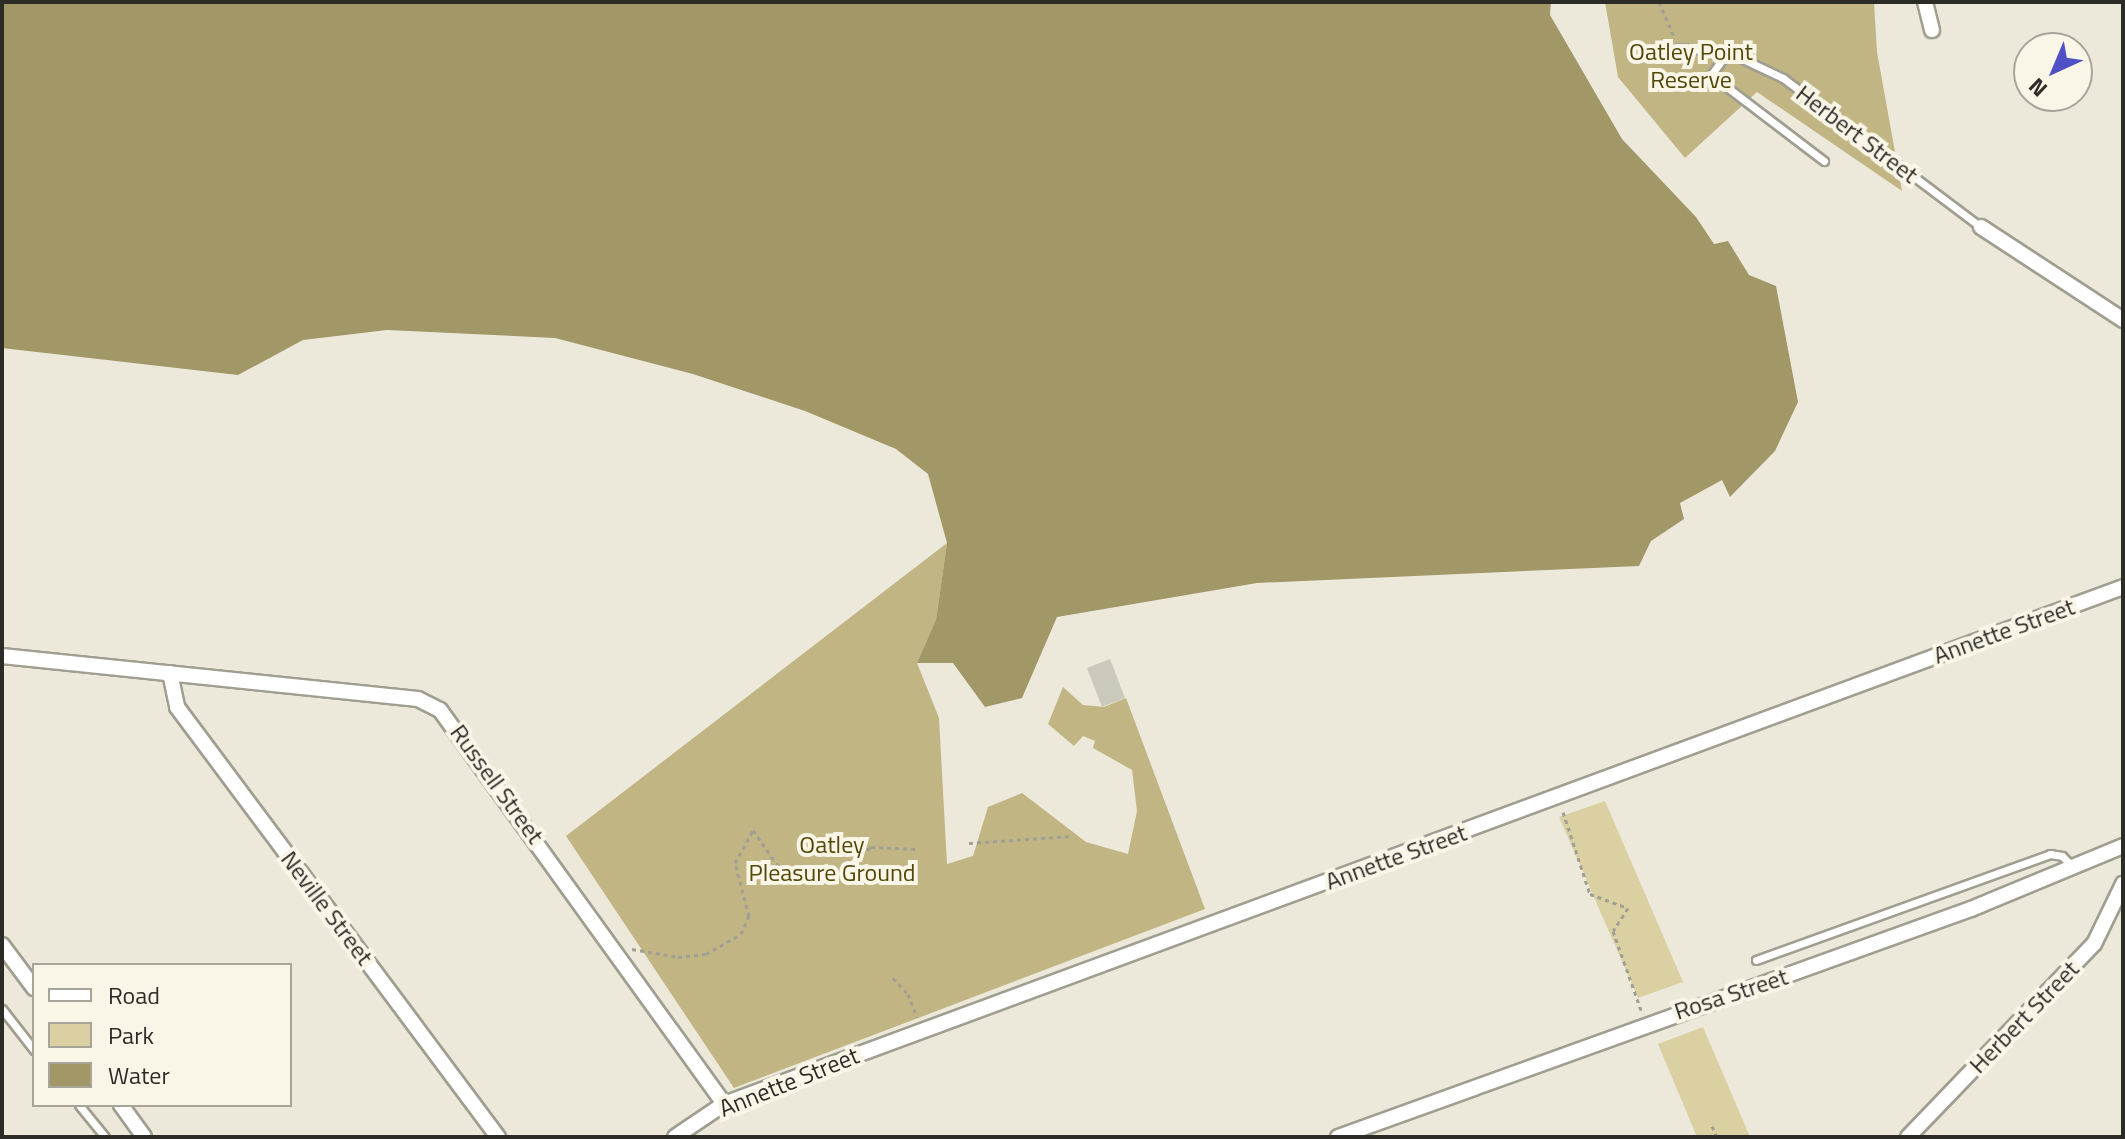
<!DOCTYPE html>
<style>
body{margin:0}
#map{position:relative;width:2125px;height:1139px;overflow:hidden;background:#ece9db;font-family:"Titillium Web",sans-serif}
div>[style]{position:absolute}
.green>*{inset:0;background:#dad0a2}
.forest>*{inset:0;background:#c0b583}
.water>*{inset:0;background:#a29767}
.building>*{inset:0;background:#cbc9bb}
.path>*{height:3px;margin-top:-1.5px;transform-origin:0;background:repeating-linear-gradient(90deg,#a19f94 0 4px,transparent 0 8px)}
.roads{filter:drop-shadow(2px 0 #a09e90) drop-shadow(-2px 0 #a09e90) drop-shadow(0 2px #a09e90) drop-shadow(0 -2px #a09e90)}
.service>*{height:7px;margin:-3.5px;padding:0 3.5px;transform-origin:3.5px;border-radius:3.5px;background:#fff}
.minor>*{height:14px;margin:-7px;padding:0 7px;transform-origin:7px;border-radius:7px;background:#fff}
span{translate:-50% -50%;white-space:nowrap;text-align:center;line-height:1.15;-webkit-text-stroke:8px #f9f6e8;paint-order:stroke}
.park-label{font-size:24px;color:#534708}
.street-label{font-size:24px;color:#2c2b26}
.frame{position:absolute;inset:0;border:4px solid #2c2b26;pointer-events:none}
.legend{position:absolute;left:32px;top:963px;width:260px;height:144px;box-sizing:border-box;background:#f9f6e8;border:2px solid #a7a59a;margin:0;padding:10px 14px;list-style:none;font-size:24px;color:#2c2b26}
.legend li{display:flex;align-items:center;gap:16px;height:40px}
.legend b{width:40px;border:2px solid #a7a59a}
.north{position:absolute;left:2013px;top:32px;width:80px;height:80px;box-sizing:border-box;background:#f9f6e8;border:2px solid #a7a59a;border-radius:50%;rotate:224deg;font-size:22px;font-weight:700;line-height:32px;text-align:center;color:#2c2b26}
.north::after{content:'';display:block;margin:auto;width:28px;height:36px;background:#4f50c6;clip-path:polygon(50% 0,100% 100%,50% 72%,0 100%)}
</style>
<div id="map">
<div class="green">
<i style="clip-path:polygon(1605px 801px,1683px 982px,1638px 998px,1559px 817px)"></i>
<i style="clip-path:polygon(1703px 1027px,1750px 1137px,1697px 1137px,1658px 1044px)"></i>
</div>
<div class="forest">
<i style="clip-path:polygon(1605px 2px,1874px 2px,1877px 52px,1902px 191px,1757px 92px,1685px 158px,1618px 77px)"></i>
<i style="clip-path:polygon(947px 543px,936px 621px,917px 663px,939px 718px,947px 864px,973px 856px,988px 807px,1022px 793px,1086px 842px,1128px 854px,1137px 811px,1132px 770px,1093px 748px,1095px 741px,1083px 736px,1074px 746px,1048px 724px,1063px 687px,1083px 705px,1104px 707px,1126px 698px,1205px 909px,734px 1088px,566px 836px)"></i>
</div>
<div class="water">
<i style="clip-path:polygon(2px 2px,1551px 2px,1550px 15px,1622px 139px,1696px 217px,1714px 244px,1728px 241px,1749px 275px,1776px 286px,1798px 402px,1775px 451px,1730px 497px,1722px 480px,1680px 503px,1684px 519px,1651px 541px,1639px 566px,1257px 583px,1057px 617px,1022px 698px,985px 707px,953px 663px,917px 663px,936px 620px,947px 543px,928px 474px,896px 449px,805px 411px,693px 374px,555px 338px,387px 330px,303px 340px,238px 375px,2px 348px)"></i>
</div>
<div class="building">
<i style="clip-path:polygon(1110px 659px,1125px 698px,1102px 707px,1087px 668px)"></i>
</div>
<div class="path">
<i style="left:1659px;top:2px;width:40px;rotate:66.6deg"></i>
<i style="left:1563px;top:812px;width:86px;rotate:71.8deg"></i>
<i style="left:1590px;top:894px;width:40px;rotate:20.2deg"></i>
<i style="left:1628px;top:908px;width:27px;rotate:123deg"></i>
<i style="left:1613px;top:931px;width:84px;rotate:70.5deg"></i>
<i style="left:969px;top:843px;width:103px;rotate:-3.9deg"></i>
<i style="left:632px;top:949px;width:47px;rotate:9.9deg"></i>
<i style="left:678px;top:957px;width:28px;rotate:-6deg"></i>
<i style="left:706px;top:954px;width:40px;rotate:-29.7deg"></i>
<i style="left:741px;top:934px;width:20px;rotate:-66deg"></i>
<i style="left:749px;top:916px;width:55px;rotate:-104.8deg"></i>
<i style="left:735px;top:863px;width:38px;rotate:-61deg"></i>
<i style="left:753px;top:830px;width:44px;rotate:55.2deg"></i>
<i style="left:778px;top:866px;width:13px;rotate:23deg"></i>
<i style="left:790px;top:871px;width:44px;rotate:1.3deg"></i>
<i style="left:834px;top:872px;width:45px;rotate:-34deg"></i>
<i style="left:871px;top:847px;width:45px;rotate:2.5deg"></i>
<i style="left:893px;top:978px;width:22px;rotate:47deg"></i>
<i style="left:908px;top:994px;width:25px;rotate:69deg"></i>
<i style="left:1712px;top:1126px;width:12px;rotate:66deg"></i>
</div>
<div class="roads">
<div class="service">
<i style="left:1679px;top:48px;width:49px;rotate:4.7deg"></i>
<i style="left:1824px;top:161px;width:142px;rotate:-142.7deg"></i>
<i style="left:1711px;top:75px;width:29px;rotate:-54deg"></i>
<i style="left:1728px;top:52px;width:61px;rotate:25.3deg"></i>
<i style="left:1783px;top:78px;width:248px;rotate:37deg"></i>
<i style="left:1756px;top:960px;width:313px;rotate:-19.8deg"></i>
<i style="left:2050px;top:854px;width:12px;rotate:9deg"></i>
<i style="left:2062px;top:856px;width:16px;rotate:45deg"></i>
<i style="left:2px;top:1009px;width:52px;rotate:52deg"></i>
<i style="left:79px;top:1105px;width:41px;rotate:50.9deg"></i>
</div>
<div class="minor">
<i style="left:1925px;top:2px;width:29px;rotate:76deg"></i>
<i style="left:1981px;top:227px;width:170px;rotate:33.2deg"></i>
<i style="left:2px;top:656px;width:418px;rotate:5.9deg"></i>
<i style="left:418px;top:699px;width:25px;rotate:27deg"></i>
<i style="left:440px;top:710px;width:486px;rotate:54.2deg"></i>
<i style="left:170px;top:673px;width:35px;rotate:78deg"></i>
<i style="left:177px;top:707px;width:537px;rotate:53.26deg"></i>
<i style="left:2px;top:945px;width:54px;rotate:53.3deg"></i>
<i style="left:121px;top:1105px;width:39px;rotate:54deg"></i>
<i style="left:675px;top:1137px;width:59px;rotate:-34deg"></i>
<i style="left:724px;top:1104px;width:1491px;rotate:-20.28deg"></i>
<i style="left:1338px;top:1137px;width:673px;rotate:-19.81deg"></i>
<i style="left:1971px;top:909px;width:165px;rotate:-22.5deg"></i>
<i style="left:1908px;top:1137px;width:268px;rotate:-46.1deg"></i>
<i style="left:2094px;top:944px;width:67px;rotate:-64.2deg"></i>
</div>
</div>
<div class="park-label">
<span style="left:1691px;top:66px">Oatley Point<br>Reserve</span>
<span style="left:832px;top:859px">Oatley<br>Pleasure Ground</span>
</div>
<div class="street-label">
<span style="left:1857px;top:134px;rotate:37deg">Herbert Street</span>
<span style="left:2004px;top:631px;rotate:-20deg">Annette Street</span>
<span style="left:497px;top:784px;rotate:54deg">Russell Street</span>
<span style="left:1396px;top:857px;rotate:-20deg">Annette Street</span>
<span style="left:327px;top:908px;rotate:53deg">Neville Street</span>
<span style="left:1731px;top:994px;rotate:-18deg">Rosa Street</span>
<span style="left:2024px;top:1017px;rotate:-46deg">Herbert Street</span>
<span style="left:789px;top:1082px;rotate:-22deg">Annette Street</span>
</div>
<div class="frame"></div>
<ul class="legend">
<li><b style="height:10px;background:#fff"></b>Road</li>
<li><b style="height:22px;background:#dad0a2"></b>Park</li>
<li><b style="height:22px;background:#a29767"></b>Water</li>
</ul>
<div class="north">N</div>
</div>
